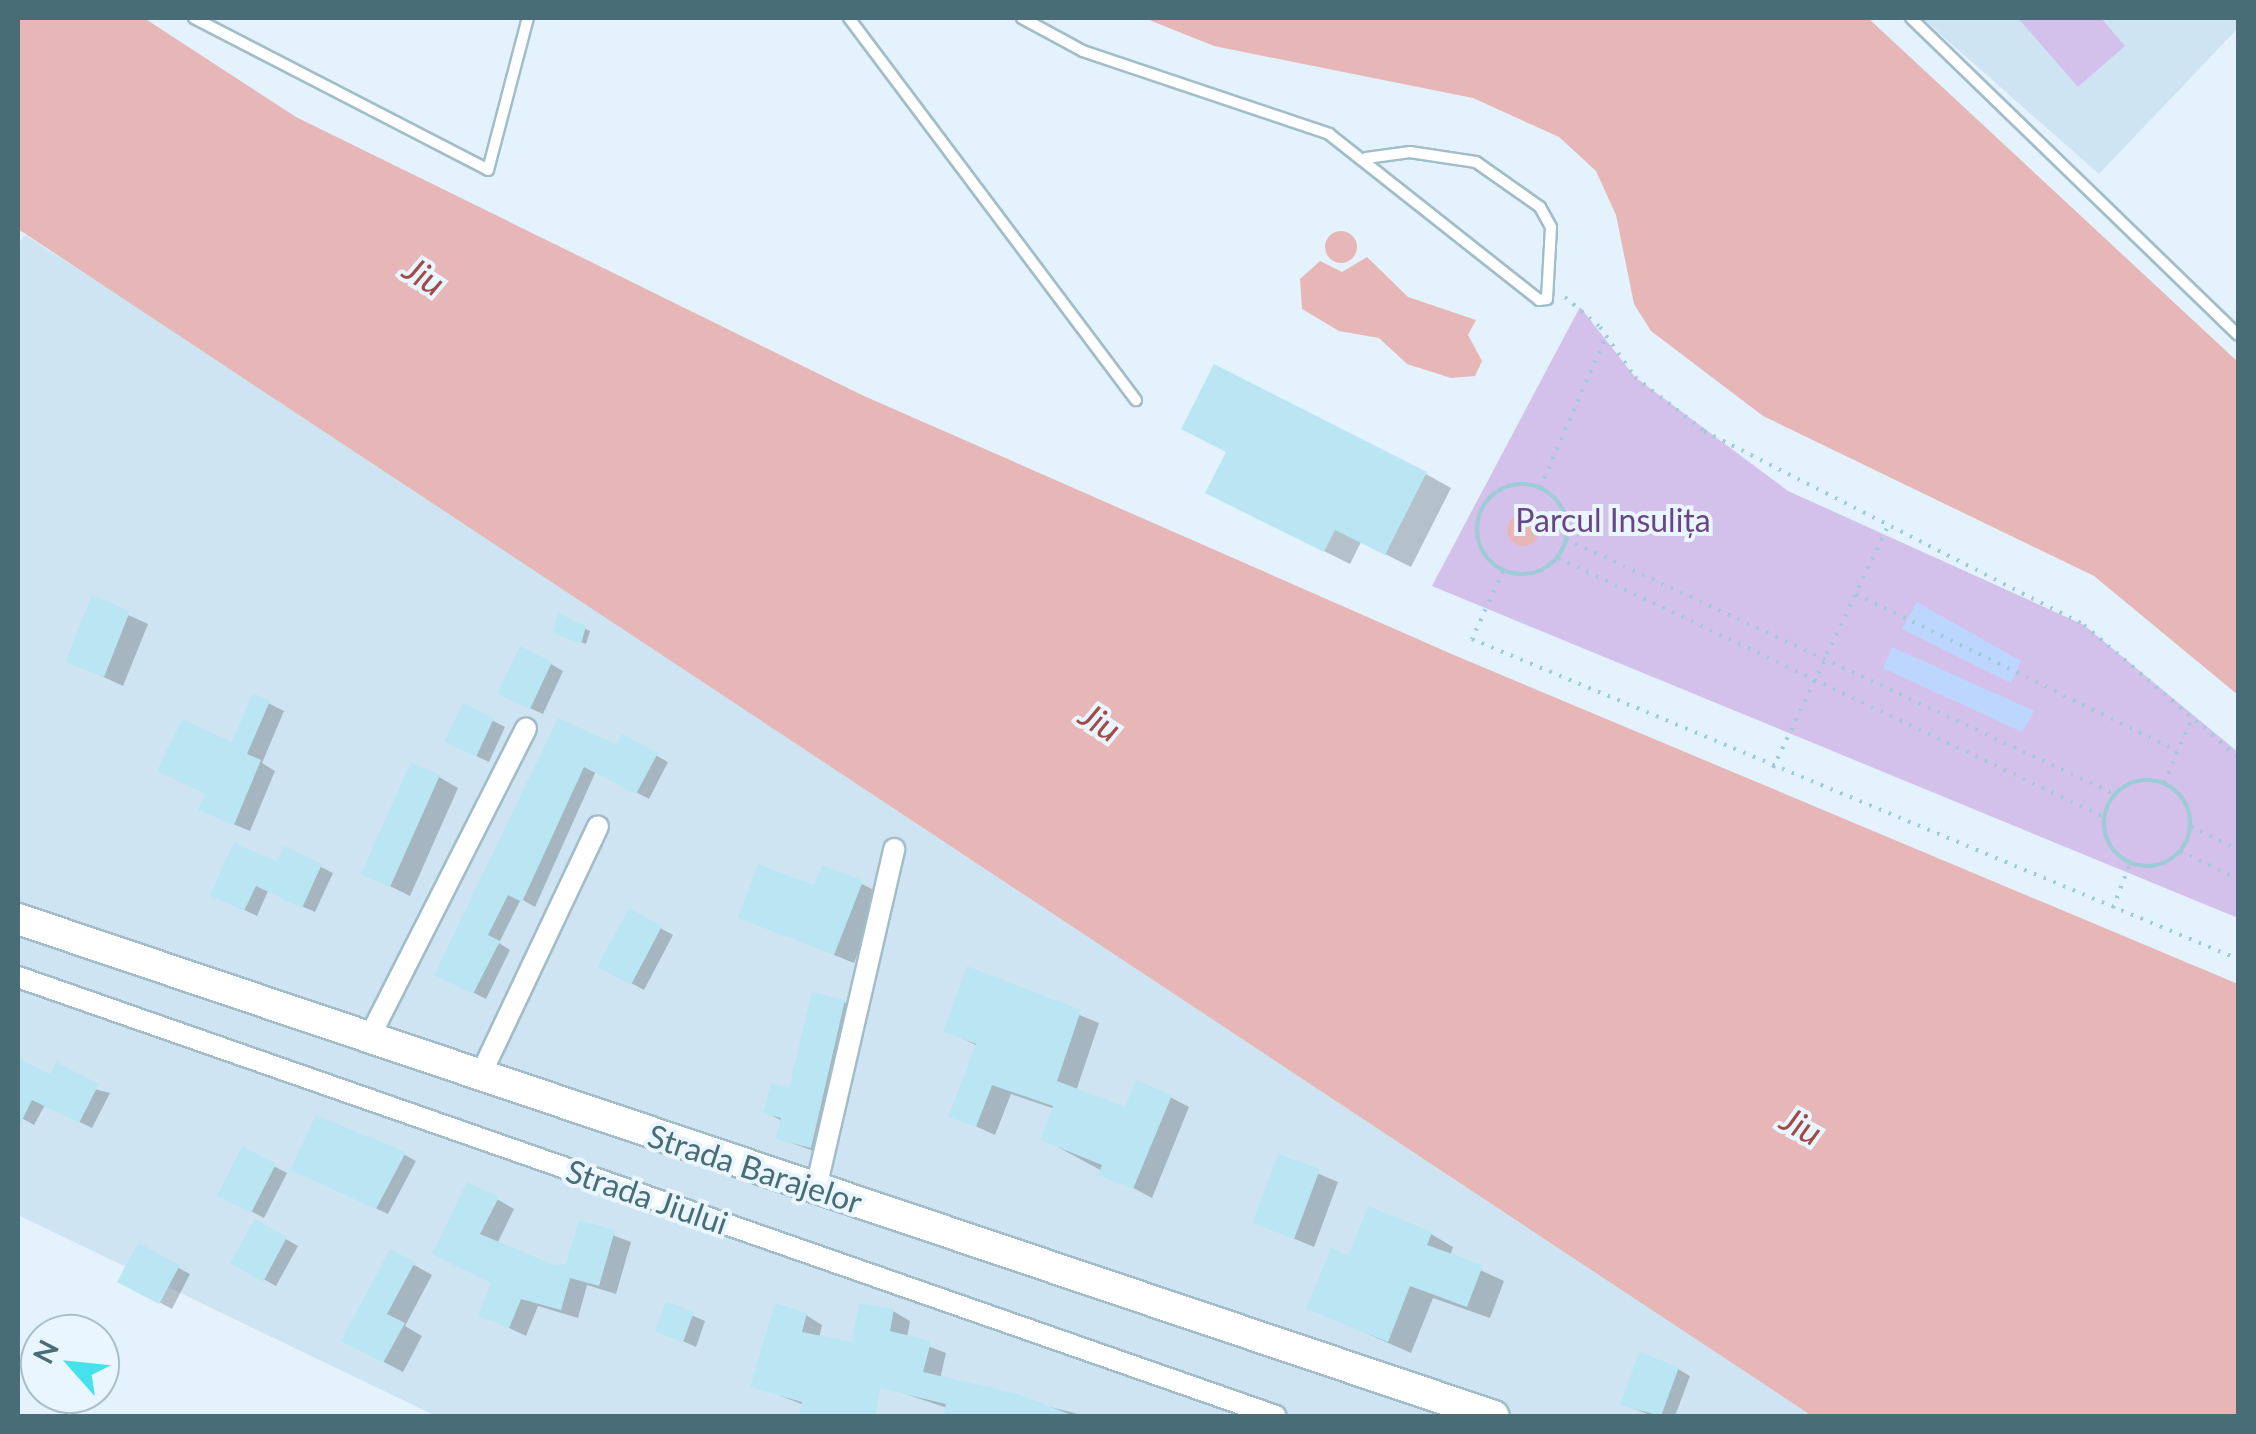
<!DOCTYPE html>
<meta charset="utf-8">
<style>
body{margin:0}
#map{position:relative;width:2256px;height:1434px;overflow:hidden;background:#e3f2fd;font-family:Lato,sans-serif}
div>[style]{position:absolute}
.residential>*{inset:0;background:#cfe4f2}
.green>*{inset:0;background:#d3c1eb}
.sand>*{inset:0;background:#bdd6fd}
.water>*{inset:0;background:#e7b7b8}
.round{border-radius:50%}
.shadow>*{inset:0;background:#0003}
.building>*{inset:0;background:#bae6f3}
.path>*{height:4px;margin-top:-2px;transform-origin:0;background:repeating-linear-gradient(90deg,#9dcbd8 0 2.5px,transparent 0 10.5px)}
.path>.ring{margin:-2px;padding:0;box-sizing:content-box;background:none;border:4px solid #9dcbd8;border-radius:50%}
.roads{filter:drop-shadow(2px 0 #a2bdc8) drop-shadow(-2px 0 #a2bdc8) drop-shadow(0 2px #a2bdc8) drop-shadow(0 -2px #a2bdc8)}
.service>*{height:10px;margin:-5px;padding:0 5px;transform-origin:5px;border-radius:5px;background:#fff}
.minor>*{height:20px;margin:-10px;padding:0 10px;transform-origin:10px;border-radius:10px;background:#fff}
.secondary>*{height:30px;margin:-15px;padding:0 15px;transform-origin:15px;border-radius:15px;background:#fff}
span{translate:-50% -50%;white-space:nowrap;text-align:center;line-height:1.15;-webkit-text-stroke:8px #eaf6ff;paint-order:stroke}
.park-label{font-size:32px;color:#694588}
.street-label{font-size:32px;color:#486d76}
.water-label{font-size:35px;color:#a04a4a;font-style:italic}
.frame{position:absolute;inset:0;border:20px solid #486d76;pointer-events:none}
.north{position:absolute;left:20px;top:1314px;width:100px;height:100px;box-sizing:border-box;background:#eaf6ff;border:2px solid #a9bfc8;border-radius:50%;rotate:297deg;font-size:28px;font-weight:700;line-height:40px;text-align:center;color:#486d76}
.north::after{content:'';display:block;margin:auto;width:35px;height:45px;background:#45e2eb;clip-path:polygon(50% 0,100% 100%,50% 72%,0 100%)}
</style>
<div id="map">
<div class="residential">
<i style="clip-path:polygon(1922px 18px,2238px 18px,2238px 28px,2099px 174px)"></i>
<i style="clip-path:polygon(25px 235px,137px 307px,1812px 1416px,436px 1416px,18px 1215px,18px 244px)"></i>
</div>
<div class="green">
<i style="clip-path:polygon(2018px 18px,2101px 18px,2125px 46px,2078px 87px)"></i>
<i style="clip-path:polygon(1580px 307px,1635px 377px,1788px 491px,2084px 625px,2238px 752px,2238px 918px,1432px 586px)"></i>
</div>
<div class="sand">
<i style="clip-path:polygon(1917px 602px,2021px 661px,2011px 683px,1902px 629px)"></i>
<i style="clip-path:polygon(1892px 647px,2034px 711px,2022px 732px,1883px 668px)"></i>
</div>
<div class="water">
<i style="clip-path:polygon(18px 18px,144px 18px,296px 117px,864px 396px,1454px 655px,2238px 984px,2238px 1416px,1812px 1416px,18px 229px)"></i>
<i style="clip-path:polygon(1144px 18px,1868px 18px,2238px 362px,2238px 695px,2094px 576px,1763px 416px,1651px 331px,1634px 304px,1616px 215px,1596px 171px,1559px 137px,1473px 98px,1214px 46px)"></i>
<i class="round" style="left:1325px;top:231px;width:32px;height:32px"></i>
<i style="clip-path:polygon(1367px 257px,1408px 297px,1476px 320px,1468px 335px,1482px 361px,1475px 376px,1451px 378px,1407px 364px,1379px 338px,1339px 331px,1302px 309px,1300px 279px,1320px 261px,1342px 272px)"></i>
<i class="round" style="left:1507px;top:514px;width:32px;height:32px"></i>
</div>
<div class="shadow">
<i style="clip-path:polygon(1229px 452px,1426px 474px,1451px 488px,1411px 567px,1361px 542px,1350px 564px,1234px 506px)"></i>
<i style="clip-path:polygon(93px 599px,148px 624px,123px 686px,69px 661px)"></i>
<i style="clip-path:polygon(559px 616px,590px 631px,586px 644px,561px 635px)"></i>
<i style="clip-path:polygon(551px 664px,563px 671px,543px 714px,512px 700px)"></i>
<i style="clip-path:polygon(254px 696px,284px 711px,262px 763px,275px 771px,250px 831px,216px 817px,208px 794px)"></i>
<i style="clip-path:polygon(464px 706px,505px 727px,489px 762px,459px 748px)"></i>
<i style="clip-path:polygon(559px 721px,617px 748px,623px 737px,668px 762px,649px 799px,596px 771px,535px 907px,521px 899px,499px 943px,510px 950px,486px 999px,450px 981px)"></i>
<i style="clip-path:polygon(439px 777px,458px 788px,410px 896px,364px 873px)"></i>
<i style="clip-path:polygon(285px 849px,333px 873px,315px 912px,268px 891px,257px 916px,225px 901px,278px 865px)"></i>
<i style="clip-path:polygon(862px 884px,881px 894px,854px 963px,741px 917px,816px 889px)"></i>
<i style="clip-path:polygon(630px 912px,673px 935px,644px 990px,600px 966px)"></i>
<i style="clip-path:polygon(969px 970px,1099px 1023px,1076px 1091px,1127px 1110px,1170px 1097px,1189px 1107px,1152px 1198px,1043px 1139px,1055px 1109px,1011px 1094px,995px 1135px,951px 1115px,978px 1046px,946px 1031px)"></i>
<i style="clip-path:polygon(844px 1002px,863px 1013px,830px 1157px,778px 1138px,782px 1121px,766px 1112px,791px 1091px)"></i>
<i style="clip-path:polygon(18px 1060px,51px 1078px,110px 1093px,92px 1128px,45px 1105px,34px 1125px,18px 1116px)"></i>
<i style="clip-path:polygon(385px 1144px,416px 1161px,388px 1214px,305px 1176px)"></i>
<i style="clip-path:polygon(243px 1150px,287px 1173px,264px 1218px,232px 1201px)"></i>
<i style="clip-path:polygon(1279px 1157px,1338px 1182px,1314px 1247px,1255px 1222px)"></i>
<i style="clip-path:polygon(497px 1199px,514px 1209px,497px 1244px,553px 1268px,568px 1266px,581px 1223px,631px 1242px,616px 1294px,587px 1285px,578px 1318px,538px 1306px,526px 1336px,481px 1315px,494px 1283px,452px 1263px)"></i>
<i style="clip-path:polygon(256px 1222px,298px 1246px,276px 1286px,233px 1262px)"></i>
<i style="clip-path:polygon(1431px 1234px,1453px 1247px,1450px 1256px,1504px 1281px,1490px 1318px,1433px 1298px,1411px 1353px,1309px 1308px,1350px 1258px)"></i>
<i style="clip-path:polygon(139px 1246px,190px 1274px,172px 1309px,120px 1281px)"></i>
<i style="clip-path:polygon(391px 1252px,432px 1275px,405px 1326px,422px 1336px,403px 1372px,363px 1351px)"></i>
<i style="clip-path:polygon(668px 1305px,705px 1321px,696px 1347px,658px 1330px)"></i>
<i style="clip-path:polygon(893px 1311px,910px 1321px,907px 1338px,946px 1353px,940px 1379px,1086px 1416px,945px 1416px,947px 1408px,885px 1387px,869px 1366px,857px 1416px,801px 1416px,804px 1405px,753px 1385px,806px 1315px,822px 1325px,819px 1338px,854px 1345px)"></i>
<i style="clip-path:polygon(1678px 1369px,1690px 1376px,1675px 1416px,1652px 1416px,1623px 1404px)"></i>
</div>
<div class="building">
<i style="clip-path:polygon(1214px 364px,1427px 472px,1385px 555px,1335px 530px,1324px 552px,1205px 493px,1226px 452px,1181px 429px)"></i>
<i style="clip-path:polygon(92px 595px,130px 611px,104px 677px,65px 662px)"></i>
<i style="clip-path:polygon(558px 613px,586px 626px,581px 644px,553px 633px)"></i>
<i style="clip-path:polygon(520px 646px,552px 662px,530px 709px,497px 694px)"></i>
<i style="clip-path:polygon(253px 693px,270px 701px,247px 754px,261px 760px,234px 825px,198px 810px,205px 794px,157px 771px,182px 719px,232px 742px)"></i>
<i style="clip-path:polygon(463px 703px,494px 718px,476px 757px,444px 742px)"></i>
<i style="clip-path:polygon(558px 718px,616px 744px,622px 734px,658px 753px,636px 794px,584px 767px,522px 902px,508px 895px,488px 935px,500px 941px,473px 994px,434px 975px)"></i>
<i style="clip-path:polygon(411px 762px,440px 775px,390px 887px,361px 874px)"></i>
<i style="clip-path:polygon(234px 842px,277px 862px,284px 846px,322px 864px,302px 908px,256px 886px,244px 911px,210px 895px)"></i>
<i style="clip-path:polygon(758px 864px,814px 885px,822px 865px,863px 881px,834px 955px,738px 918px)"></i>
<i style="clip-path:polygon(629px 908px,662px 926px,631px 985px,597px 967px)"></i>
<i style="clip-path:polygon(967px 966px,1081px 1010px,1057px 1081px,1125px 1107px,1136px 1080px,1172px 1095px,1133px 1189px,1098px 1175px,1102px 1165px,1040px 1140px,1053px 1106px,992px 1085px,976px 1127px,948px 1117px,976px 1044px,943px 1032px)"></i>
<i style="clip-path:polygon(812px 992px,845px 1000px,811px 1148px,776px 1139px,781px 1118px,763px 1113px,771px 1083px,789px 1088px)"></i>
<i style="clip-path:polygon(18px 1058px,50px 1074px,56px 1062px,99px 1084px,79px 1123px,32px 1100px,18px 1128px)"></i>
<i style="clip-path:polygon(316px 1115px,406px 1152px,376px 1209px,290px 1170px)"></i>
<i style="clip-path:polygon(242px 1146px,276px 1164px,251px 1213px,217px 1196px)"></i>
<i style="clip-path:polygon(1278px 1154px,1320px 1169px,1294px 1239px,1252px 1223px)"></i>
<i style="clip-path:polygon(467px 1182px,499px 1197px,480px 1234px,554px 1265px,566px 1264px,579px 1220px,615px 1230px,599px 1286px,570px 1278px,561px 1310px,521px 1299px,509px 1328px,478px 1316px,491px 1283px,432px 1254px)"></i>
<i style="clip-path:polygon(1368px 1206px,1432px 1232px,1427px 1245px,1483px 1265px,1467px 1307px,1410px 1286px,1388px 1342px,1306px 1309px,1331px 1248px,1349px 1255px)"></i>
<i style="clip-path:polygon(255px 1219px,287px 1237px,263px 1282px,230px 1263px)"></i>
<i style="clip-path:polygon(138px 1243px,180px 1265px,159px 1304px,117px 1282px)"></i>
<i style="clip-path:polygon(390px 1249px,415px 1262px,387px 1314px,405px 1323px,383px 1363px,341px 1341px)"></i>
<i style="clip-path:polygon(666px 1301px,694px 1312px,683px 1342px,655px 1332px)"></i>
<i style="clip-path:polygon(775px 1303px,807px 1313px,802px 1332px,852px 1342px,859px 1303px,894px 1309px,890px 1331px,931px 1341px,923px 1372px,1018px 1394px,1074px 1416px,943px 1416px,946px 1404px,880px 1388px,875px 1416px,799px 1416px,802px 1402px,750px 1387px)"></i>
<i style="clip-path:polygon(1639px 1352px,1679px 1367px,1661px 1416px,1620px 1405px)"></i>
</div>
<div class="path">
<i style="left:1565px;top:297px;width:46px;rotate:40.6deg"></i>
<i style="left:1600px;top:327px;width:61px;rotate:55deg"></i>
<i style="left:1635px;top:377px;width:88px;rotate:38deg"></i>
<i style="left:1704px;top:431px;width:427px;rotate:27deg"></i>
<i style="left:2084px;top:625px;width:203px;rotate:40.6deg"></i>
<i class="ring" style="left:1477px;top:484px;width:86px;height:86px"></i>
<i style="left:1540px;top:488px;width:166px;rotate:-66.5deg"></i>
<i style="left:1566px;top:539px;width:605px;rotate:24.91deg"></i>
<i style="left:1558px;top:558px;width:604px;rotate:25.38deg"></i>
<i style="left:1503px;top:571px;width:75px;rotate:114.5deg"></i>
<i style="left:1472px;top:639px;width:830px;rotate:22.67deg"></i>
<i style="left:1856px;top:594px;width:358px;rotate:26deg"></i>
<i style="left:1773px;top:768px;width:266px;rotate:-64.6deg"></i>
<i class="ring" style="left:2104px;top:780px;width:82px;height:82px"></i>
<i style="left:2164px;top:783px;width:71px;rotate:-66.7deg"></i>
<i style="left:2191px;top:826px;width:53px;rotate:27.1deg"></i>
<i style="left:2180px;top:851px;width:64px;rotate:25.8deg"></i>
<i style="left:2113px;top:908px;width:48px;rotate:-69.3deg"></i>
</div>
<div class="roads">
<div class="service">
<i style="left:194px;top:18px;width:331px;rotate:27.3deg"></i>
<i style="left:488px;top:170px;width:157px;rotate:-75.3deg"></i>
<i style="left:849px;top:18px;width:478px;rotate:53.1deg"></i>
<i style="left:1022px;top:18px;width:69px;rotate:28.4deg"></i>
<i style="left:1083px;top:51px;width:260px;rotate:18.6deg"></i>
<i style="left:1329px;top:134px;width:268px;rotate:38.3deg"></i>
<i style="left:1539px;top:300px;width:8px;rotate:-7deg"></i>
<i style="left:1547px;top:299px;width:72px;rotate:-86.8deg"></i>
<i style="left:1551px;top:227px;width:23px;rotate:-119deg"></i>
<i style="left:1540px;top:207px;width:78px;rotate:-144.9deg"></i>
<i style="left:1476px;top:162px;width:67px;rotate:-171.4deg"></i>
<i style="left:1410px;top:152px;width:44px;rotate:172.2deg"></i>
<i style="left:1911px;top:18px;width:455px;rotate:44.1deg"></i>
</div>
<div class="minor">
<i style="left:18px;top:977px;width:1332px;rotate:19.24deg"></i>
<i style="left:369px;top:1038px;width:347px;rotate:-63.1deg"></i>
<i style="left:480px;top:1076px;width:276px;rotate:-64.7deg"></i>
<i style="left:816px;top:1188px;width:348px;rotate:-77deg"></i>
</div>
<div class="secondary">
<i style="left:18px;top:919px;width:1557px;rotate:18.61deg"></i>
</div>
</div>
<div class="park-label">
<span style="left:1613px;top:520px">Parcul Insulița</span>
</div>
<div class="street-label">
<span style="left:755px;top:1169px;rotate:18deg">Strada Barajelor</span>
<span style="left:647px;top:1197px;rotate:19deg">Strada Jiului</span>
</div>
<div class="water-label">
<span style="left:425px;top:275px;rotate:33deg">Jiu</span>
<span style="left:1101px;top:721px;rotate:33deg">Jiu</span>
<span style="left:1802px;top:1125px;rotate:29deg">Jiu</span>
</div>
<div class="frame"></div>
<div class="north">N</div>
</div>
